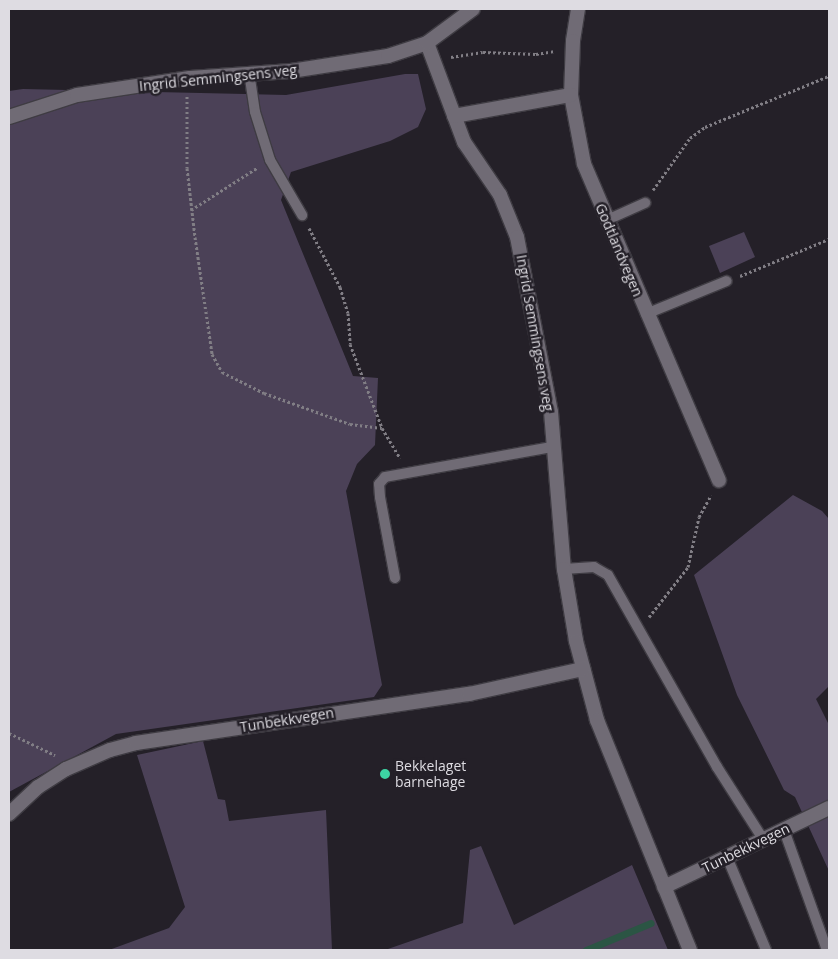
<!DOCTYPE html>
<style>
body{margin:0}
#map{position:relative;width:838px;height:959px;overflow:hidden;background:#242028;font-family:"Open Sans",sans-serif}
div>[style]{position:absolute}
.green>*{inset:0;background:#4b4157}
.stream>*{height:7px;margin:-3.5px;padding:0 3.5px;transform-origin:3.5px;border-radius:3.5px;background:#2b5544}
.path>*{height:3px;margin-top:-1.5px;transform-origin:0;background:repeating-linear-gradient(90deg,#817e85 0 2.5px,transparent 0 5px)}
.roads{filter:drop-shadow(1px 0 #3f3c43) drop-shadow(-1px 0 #3f3c43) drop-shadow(0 1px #3f3c43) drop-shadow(0 -1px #3f3c43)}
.service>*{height:10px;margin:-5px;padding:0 5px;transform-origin:5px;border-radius:5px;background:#706b75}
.minor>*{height:14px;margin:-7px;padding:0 7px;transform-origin:7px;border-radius:7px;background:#706b75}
.dots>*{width:14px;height:14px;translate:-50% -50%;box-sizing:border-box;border:2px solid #242028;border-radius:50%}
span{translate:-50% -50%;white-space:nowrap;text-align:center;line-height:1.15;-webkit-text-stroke:5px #242028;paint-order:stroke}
.street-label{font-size:14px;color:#dedce2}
.poi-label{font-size:14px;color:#dedce2}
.left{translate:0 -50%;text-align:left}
.frame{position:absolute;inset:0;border:10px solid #dedce2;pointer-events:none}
</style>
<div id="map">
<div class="green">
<i style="clip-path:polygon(405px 74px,418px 74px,426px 109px,418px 127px,390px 141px,291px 172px,281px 200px,353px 376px,378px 378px,375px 445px,357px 464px,346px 491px,382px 685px,374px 697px,116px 734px,9px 792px,9px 91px,23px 89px,286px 95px)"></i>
<i style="clip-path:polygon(744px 232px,755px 257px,720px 273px,709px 246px)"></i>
<i style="clip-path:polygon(793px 495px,822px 511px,829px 519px,829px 686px,816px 699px,829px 725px,829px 871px,795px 797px,784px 790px,737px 695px,694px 575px)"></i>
<i style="clip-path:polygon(203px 741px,218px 799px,225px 800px,229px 821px,326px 810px,332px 950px,109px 950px,169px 928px,185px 907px,137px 755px)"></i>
<i style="clip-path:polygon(481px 846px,514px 925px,632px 865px,668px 950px,385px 950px,463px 923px,470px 850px)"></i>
</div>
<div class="stream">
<i style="left:586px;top:950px;width:70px;rotate:-22.6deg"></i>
</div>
<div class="path">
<i style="left:451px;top:57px;width:32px;rotate:-9deg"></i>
<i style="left:483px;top:52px;width:53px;rotate:2.2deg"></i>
<i style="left:536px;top:54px;width:20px;rotate:-9deg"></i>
<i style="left:187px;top:96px;width:72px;rotate:90deg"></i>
<i style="left:187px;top:168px;width:69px;rotate:83.4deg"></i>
<i style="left:195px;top:237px;width:118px;rotate:81.7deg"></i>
<i style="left:212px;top:354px;width:21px;rotate:61deg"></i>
<i style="left:222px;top:372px;width:47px;rotate:26.6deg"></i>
<i style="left:264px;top:393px;width:91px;rotate:19.8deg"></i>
<i style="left:350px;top:424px;width:32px;rotate:7deg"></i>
<i style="left:382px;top:428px;width:35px;rotate:59deg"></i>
<i style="left:653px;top:190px;width:64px;rotate:-54.6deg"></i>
<i style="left:690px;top:138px;width:19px;rotate:-36deg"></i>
<i style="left:705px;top:127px;width:134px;rotate:-22.4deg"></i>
<i style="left:191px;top:210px;width:78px;rotate:-32.5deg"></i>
<i style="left:309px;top:228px;width:67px;rotate:62.3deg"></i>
<i style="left:340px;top:287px;width:27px;rotate:73deg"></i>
<i style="left:348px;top:313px;width:31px;rotate:86deg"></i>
<i style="left:350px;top:344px;width:90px;rotate:69.1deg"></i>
<i style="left:740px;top:276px;width:96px;rotate:-22.6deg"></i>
<i style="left:649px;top:617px;width:63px;rotate:-52deg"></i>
<i style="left:688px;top:567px;width:51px;rotate:-77.6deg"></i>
<i style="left:699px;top:517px;width:25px;rotate:-61deg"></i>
<i style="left:9px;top:733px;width:51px;rotate:25.6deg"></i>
</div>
<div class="roads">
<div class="service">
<i style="left:249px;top:72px;width:40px;rotate:81.5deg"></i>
<i style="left:255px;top:112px;width:50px;rotate:72.6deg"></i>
<i style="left:270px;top:160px;width:64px;rotate:59.8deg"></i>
<i style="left:607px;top:220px;width:42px;rotate:-24.1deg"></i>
<i style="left:646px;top:314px;width:87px;rotate:-22.2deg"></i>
<i style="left:564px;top:569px;width:30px;rotate:-4deg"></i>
<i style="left:594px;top:567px;width:16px;rotate:30deg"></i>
<i style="left:608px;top:575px;width:221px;rotate:60.4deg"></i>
<i style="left:717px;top:767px;width:85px;rotate:57.4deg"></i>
<i style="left:395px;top:578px;width:82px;rotate:-100.5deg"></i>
<i style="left:380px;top:497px;width:13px;rotate:-94deg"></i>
<i style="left:379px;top:484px;width:9px;rotate:-49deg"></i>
<i style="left:385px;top:477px;width:170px;rotate:-10.2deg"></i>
<i style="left:784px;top:830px;width:127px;rotate:70.3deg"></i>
<i style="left:727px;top:857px;width:101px;rotate:67.2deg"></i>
</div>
<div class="minor">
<i style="left:578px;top:9px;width:32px;rotate:99deg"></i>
<i style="left:573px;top:41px;width:54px;rotate:92.1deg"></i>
<i style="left:571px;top:95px;width:70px;rotate:79.3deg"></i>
<i style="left:584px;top:164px;width:344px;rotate:66.9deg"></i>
<i style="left:427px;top:43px;width:106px;rotate:69.5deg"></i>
<i style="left:464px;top:142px;width:64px;rotate:55.8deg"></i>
<i style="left:500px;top:195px;width:45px;rotate:68deg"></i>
<i style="left:517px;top:237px;width:178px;rotate:79deg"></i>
<i style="left:551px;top:412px;width:158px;rotate:85.3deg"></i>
<i style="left:564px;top:569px;width:73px;rotate:80.5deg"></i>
<i style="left:576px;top:641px;width:82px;rotate:75.1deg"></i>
<i style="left:597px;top:720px;width:248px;rotate:68deg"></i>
<i style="left:454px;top:116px;width:119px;rotate:-10.2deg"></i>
<i style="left:9px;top:117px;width:71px;rotate:-17.9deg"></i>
<i style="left:77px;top:95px;width:114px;rotate:-8.6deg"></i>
<i style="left:190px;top:78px;width:101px;rotate:-4deg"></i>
<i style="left:291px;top:71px;width:98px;rotate:-8.8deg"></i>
<i style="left:388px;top:56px;width:41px;rotate:-18.4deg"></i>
<i style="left:427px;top:43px;width:57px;rotate:-36.5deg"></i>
<i style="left:9px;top:814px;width:40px;rotate:-43deg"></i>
<i style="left:38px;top:787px;width:33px;rotate:-33deg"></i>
<i style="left:66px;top:769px;width:48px;rotate:-23.4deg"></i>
<i style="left:110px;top:750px;width:27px;rotate:-15deg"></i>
<i style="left:136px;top:743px;width:337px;rotate:-8.4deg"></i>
<i style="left:469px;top:694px;width:117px;rotate:-12.4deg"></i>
<i style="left:664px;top:887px;width:183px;rotate:-25.6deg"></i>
</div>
</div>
<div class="dots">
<i style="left:385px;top:774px;background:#3dd4a3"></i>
</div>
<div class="street-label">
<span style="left:218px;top:78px;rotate:-6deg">Ingrid Semmingsens veg</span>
<span style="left:619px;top:250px;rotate:67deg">Godtlandvegen</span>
<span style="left:535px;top:333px;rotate:80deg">Ingrid Semmingsens veg</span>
<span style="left:287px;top:720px;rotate:-9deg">Tunbekkvegen</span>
<span style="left:746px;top:848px;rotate:-26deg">Tunbekkvegen</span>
</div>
<div class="poi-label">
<span class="left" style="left:395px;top:774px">Bekkelaget<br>barnehage</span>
</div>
<div class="frame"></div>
</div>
